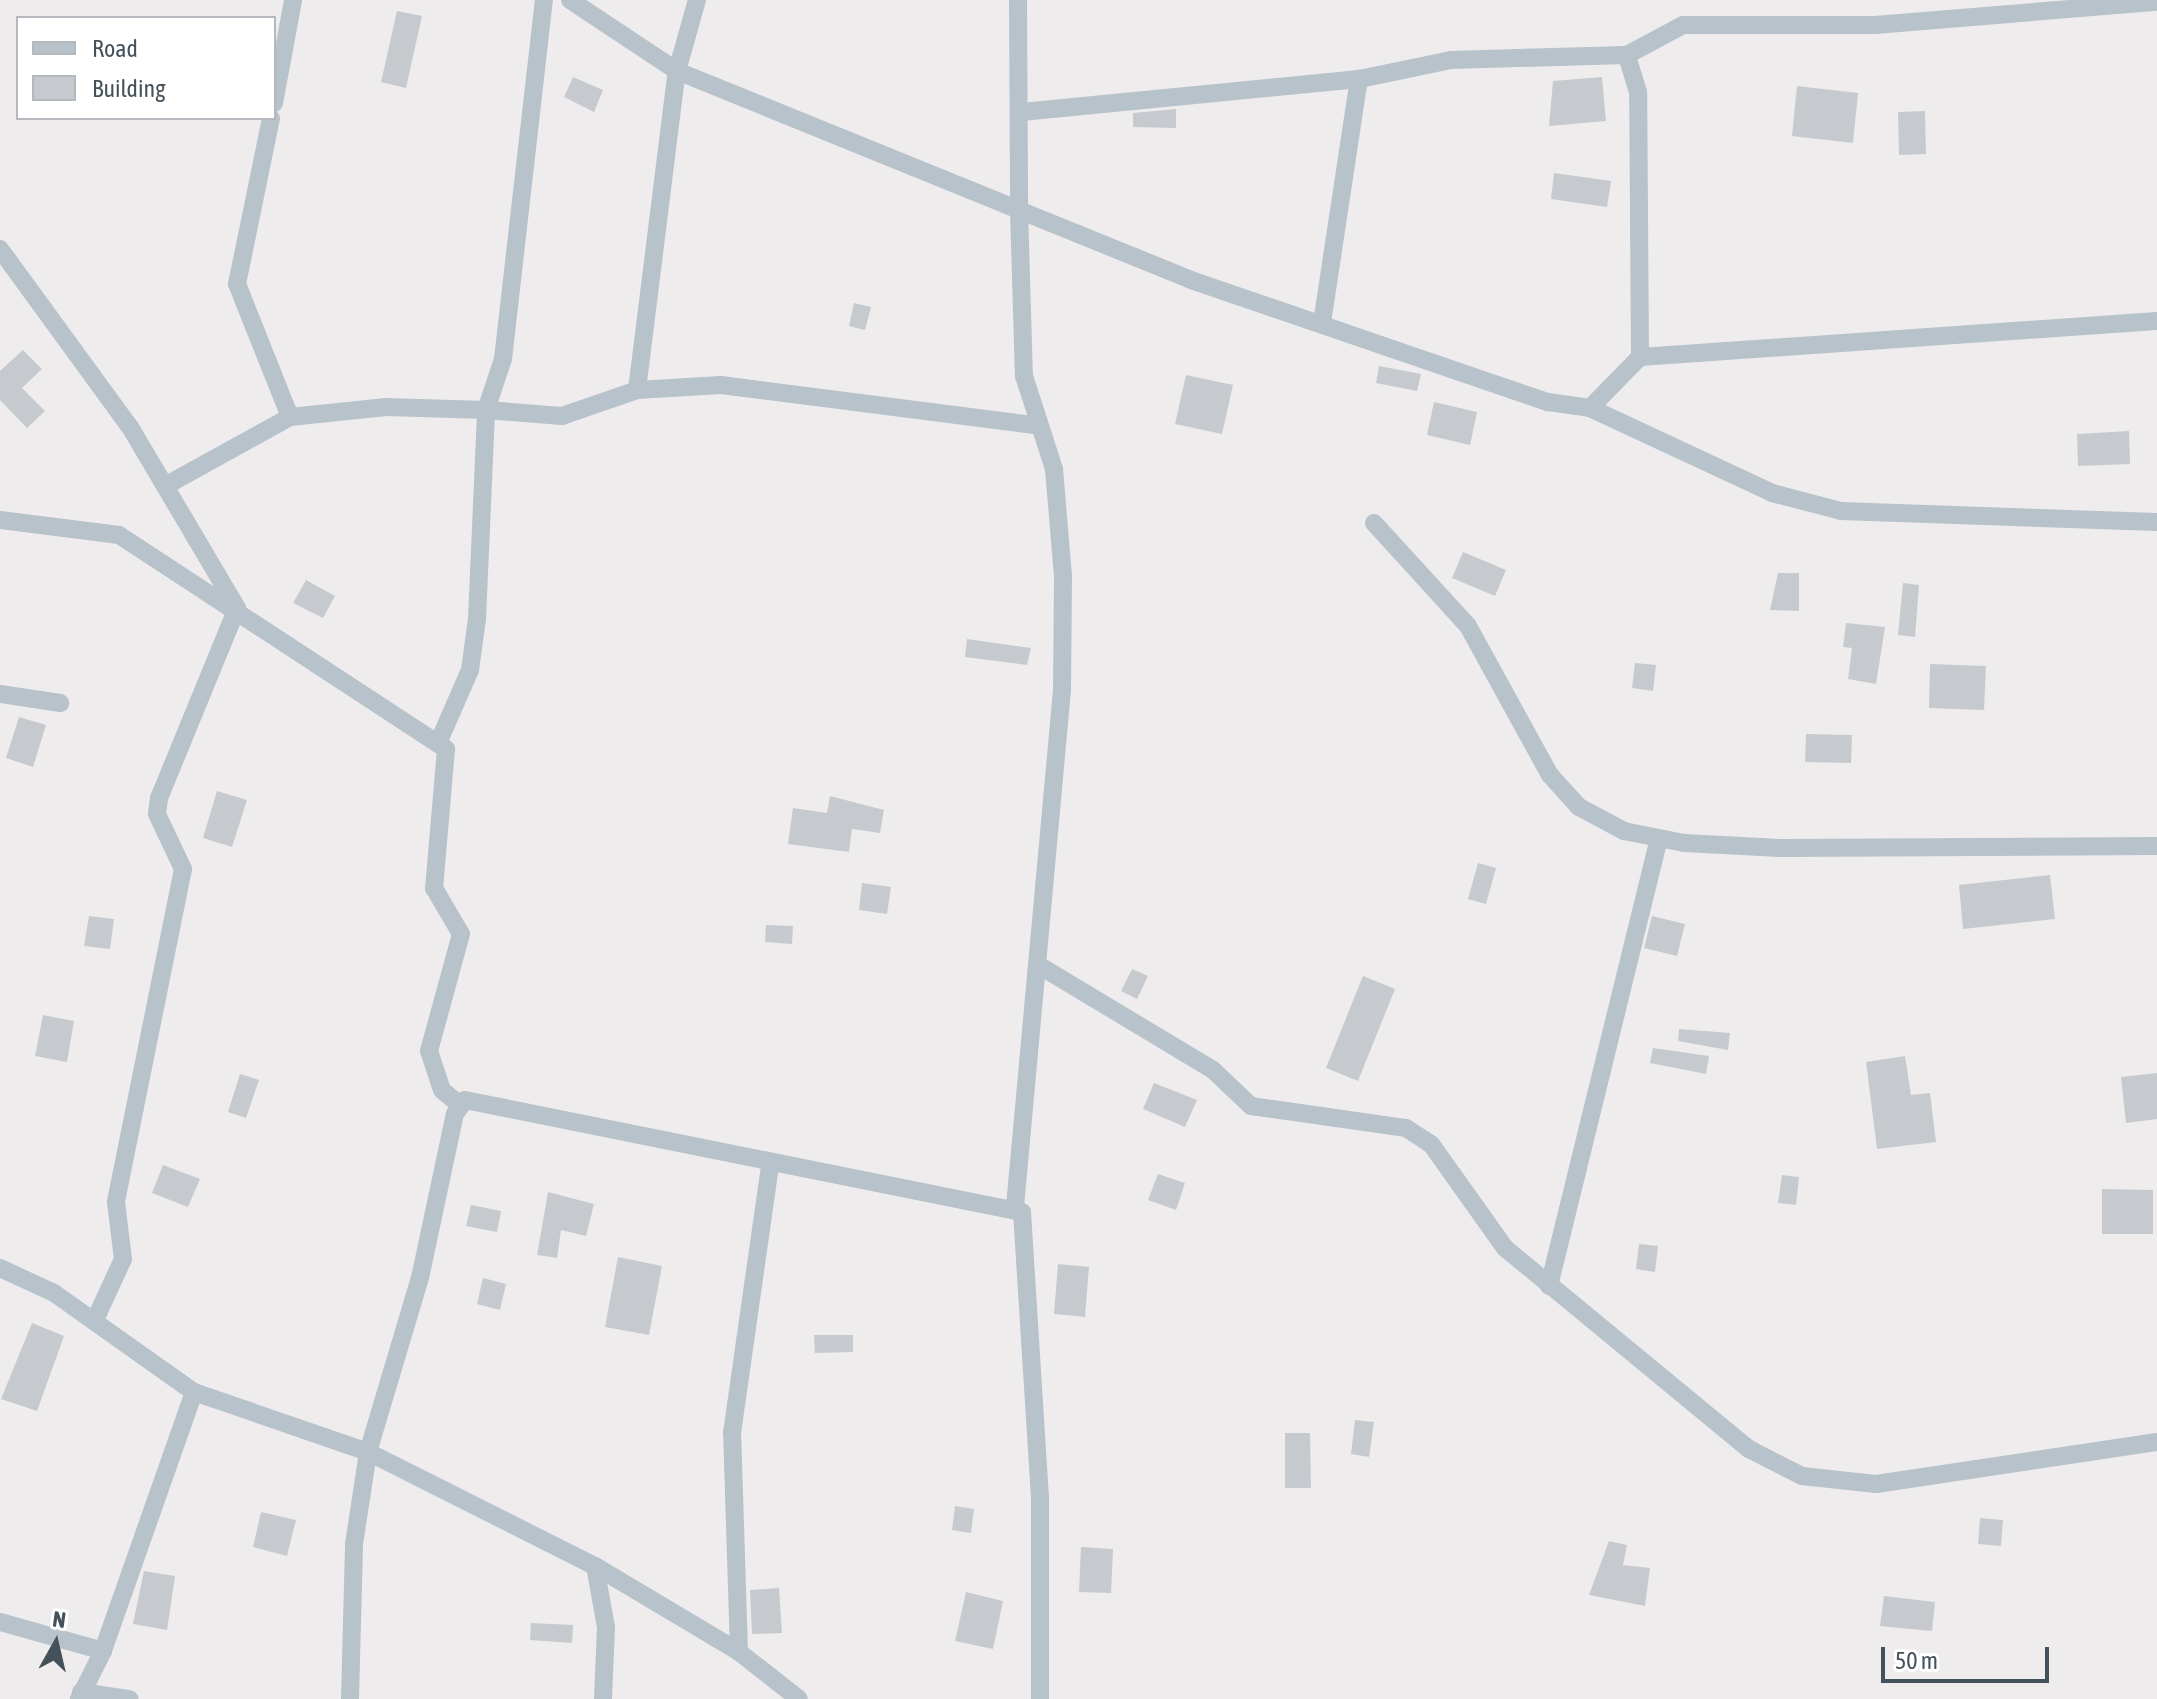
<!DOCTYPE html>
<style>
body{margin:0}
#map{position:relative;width:2157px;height:1699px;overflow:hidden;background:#efeced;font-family:"Asap Condensed",sans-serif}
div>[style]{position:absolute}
.building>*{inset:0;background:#c6cacf}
.street>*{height:18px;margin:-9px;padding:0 9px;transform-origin:9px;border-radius:9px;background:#b8c2ca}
span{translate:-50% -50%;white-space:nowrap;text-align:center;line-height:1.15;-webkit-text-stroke:7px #fff;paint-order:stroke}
.legend{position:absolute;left:16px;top:16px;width:260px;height:104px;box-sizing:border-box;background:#fff;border:2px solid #b5b9bd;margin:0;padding:10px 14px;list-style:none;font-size:24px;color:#45515a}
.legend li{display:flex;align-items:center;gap:16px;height:40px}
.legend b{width:40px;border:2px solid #b5b9bd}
.north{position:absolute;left:16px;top:1603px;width:80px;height:80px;-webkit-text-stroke:6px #fff;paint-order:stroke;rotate:8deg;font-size:22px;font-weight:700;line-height:32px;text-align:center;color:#45515a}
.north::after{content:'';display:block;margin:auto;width:28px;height:36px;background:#45515a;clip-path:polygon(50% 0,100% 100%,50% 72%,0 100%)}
.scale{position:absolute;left:1881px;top:1647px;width:168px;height:36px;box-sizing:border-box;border:4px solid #45515a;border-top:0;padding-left:10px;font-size:24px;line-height:28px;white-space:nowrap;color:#45515a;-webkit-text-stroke:6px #fff;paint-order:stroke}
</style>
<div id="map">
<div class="building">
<i style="clip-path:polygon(397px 11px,422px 16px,406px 88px,381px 82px)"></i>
<i style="clip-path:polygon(573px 77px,603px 90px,594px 112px,564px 97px)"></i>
<i style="clip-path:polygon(1602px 77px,1606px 121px,1549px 126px,1553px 81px)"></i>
<i style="clip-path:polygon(1797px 86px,1858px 93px,1853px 143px,1792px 136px)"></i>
<i style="clip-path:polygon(1176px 109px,1176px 128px,1133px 127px,1133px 113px)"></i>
<i style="clip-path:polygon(1925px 111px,1926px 154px,1899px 155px,1898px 112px)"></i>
<i style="clip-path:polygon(1554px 173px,1611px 181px,1607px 207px,1551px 199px)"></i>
<i style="clip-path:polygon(854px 303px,871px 307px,865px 330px,849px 326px)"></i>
<i style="clip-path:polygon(23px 350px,42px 369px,22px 388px,45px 411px,27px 428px,0 400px,0 371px)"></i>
<i style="clip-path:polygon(1379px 366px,1421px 374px,1417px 391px,1376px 383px)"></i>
<i style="clip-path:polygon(1186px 375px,1233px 385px,1222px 434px,1175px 424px)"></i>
<i style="clip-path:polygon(1434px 402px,1477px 412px,1470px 445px,1427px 435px)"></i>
<i style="clip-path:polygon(2129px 431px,2130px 464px,2078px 466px,2077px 434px)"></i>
<i style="clip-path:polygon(1463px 552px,1506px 570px,1495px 596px,1452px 578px)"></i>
<i style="clip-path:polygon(1778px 573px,1799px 573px,1799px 611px,1770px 610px)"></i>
<i style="clip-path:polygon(306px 580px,335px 596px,323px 618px,293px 603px)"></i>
<i style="clip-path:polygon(1903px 583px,1919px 585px,1915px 637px,1898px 635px)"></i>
<i style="clip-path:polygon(1846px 623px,1885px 627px,1876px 684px,1848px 679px,1852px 648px,1843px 647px)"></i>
<i style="clip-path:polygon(967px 639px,1031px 648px,1027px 665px,965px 657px)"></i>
<i style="clip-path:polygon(1635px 663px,1656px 665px,1653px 691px,1632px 688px)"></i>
<i style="clip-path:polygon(1930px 664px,1986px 666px,1984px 710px,1929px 708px)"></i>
<i style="clip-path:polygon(19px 717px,46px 725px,33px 767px,6px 758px)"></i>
<i style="clip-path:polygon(1806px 734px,1852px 735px,1851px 763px,1805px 762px)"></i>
<i style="clip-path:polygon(217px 791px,247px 800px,232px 847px,203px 838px)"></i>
<i style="clip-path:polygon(830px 796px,884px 810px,880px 833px,852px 829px,849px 852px,788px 844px,793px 808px,827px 813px)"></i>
<i style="clip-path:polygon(1478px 863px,1496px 868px,1486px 904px,1468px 899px)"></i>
<i style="clip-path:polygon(2050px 875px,2055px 919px,1963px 929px,1959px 885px)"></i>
<i style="clip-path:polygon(862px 883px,891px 887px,887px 914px,859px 910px)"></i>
<i style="clip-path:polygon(89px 916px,114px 919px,110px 949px,84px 946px)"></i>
<i style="clip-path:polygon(1652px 916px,1685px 924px,1677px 956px,1644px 948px)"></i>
<i style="clip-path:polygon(766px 925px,793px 926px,792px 944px,765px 942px)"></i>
<i style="clip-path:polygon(1132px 969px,1148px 976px,1137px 999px,1121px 991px)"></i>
<i style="clip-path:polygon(1363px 976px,1395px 989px,1358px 1081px,1326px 1068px)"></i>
<i style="clip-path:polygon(43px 1015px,74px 1021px,67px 1062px,35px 1056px)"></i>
<i style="clip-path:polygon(1679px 1029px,1730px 1033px,1728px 1050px,1678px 1041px)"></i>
<i style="clip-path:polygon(1653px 1048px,1709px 1056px,1706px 1074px,1650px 1063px)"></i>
<i style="clip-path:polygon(1905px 1056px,1911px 1095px,1930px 1093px,1936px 1142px,1877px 1149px,1866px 1062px)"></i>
<i style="clip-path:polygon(2157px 1073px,2157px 1119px,2126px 1123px,2121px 1077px)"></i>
<i style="clip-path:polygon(240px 1074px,259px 1080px,246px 1118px,228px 1112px)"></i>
<i style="clip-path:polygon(1154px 1083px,1197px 1100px,1185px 1127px,1143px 1109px)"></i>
<i style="clip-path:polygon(163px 1165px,200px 1179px,188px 1207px,152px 1193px)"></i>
<i style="clip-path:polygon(1158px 1174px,1185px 1183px,1176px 1210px,1148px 1200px)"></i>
<i style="clip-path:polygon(1782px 1175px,1799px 1177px,1796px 1205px,1778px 1203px)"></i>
<i style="clip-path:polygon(2102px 1189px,2153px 1190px,2153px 1234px,2102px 1234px)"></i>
<i style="clip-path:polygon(548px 1192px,594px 1204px,586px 1236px,561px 1230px,557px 1258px,537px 1255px)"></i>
<i style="clip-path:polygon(471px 1205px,501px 1211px,497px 1232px,466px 1226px)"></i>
<i style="clip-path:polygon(1639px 1244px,1658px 1246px,1655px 1272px,1636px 1269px)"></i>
<i style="clip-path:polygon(618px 1257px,662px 1266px,649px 1335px,605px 1327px)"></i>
<i style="clip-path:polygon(1058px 1264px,1089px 1267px,1085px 1317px,1054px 1314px)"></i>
<i style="clip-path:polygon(483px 1278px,506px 1284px,500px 1310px,477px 1304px)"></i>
<i style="clip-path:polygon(32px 1323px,64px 1336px,37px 1411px,1px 1399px)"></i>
<i style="clip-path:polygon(814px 1335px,853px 1335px,853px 1352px,815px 1353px)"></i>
<i style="clip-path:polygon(1355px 1420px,1374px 1422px,1369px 1457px,1351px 1454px)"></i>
<i style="clip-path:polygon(1285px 1433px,1310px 1433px,1311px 1488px,1285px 1488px)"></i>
<i style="clip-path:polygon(955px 1506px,974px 1509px,971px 1533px,952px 1530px)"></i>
<i style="clip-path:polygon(261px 1512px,296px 1520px,287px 1556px,253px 1547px)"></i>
<i style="clip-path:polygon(1980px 1518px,2003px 1520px,2001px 1546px,1978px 1544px)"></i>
<i style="clip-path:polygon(1609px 1541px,1627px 1545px,1623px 1565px,1650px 1568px,1645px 1606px,1589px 1595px)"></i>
<i style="clip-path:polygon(1081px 1547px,1113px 1549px,1111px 1593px,1079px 1592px)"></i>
<i style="clip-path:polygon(144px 1571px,175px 1576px,167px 1630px,133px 1624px)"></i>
<i style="clip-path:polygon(779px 1588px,782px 1633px,752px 1634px,750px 1590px)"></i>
<i style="clip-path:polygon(966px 1592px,1003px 1601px,993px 1649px,955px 1641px)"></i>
<i style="clip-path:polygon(1884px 1596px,1935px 1602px,1932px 1631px,1880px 1626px)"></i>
<i style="clip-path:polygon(531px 1623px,573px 1625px,572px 1643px,530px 1640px)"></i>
</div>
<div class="street">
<i style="left:570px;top:0;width:128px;rotate:33.6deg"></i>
<i style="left:677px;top:71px;width:369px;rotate:22.1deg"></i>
<i style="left:1019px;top:210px;width:166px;rotate:88.3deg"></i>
<i style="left:1024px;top:376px;width:98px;rotate:72.1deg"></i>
<i style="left:1054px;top:469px;width:107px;rotate:85.2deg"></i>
<i style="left:1063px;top:576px;width:114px;rotate:90.5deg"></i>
<i style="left:1062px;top:690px;width:518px;rotate:95.2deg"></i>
<i style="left:1018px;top:0;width:210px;rotate:89.7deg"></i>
<i style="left:1019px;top:210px;width:186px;rotate:22.1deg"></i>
<i style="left:1191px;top:280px;width:377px;rotate:18.9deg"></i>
<i style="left:1548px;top:402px;width:42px;rotate:8.1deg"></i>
<i style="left:1590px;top:408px;width:71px;rotate:-45.6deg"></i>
<i style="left:1640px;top:357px;width:265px;rotate:-90.4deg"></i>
<i style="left:1638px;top:92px;width:39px;rotate:-107deg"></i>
<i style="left:1627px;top:55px;width:176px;rotate:178.4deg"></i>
<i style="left:1451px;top:60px;width:94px;rotate:168.3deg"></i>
<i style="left:1359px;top:79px;width:339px;rotate:174.4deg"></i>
<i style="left:1627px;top:55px;width:64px;rotate:-28.2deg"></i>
<i style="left:1683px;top:25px;width:192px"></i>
<i style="left:1875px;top:25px;width:283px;rotate:-4.7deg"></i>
<i style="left:274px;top:103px;width:105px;rotate:-79.5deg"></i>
<i style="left:0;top:249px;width:220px;rotate:53.9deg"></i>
<i style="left:130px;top:427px;width:210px;rotate:59.4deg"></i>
<i style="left:237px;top:608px;width:205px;rotate:112.3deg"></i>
<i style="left:159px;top:798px;width:16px;rotate:97deg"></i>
<i style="left:157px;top:814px;width:61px;rotate:64.7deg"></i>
<i style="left:183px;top:869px;width:340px;rotate:101.4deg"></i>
<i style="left:116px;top:1202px;width:57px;rotate:83deg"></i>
<i style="left:123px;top:1259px;width:67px;rotate:114.7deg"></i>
<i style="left:1322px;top:323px;width:247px;rotate:-81.4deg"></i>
<i style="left:1640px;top:357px;width:518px;rotate:-3.98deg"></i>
<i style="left:637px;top:390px;width:321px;rotate:-82.9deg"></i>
<i style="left:677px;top:71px;width:74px;rotate:-74.3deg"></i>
<i style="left:1590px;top:408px;width:201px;rotate:25deg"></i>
<i style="left:1772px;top:493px;width:71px;rotate:14.6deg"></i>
<i style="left:1841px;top:511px;width:316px;rotate:2deg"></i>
<i style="left:290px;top:417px;width:97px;rotate:-5.9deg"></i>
<i style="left:386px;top:407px;width:100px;rotate:1.7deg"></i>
<i style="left:486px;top:410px;width:54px;rotate:-71.6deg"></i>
<i style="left:503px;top:359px;width:361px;rotate:-83.5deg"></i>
<i style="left:165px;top:486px;width:143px;rotate:-28.9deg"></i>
<i style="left:290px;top:417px;width:143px;rotate:-111.7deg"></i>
<i style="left:237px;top:284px;width:169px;rotate:-78.4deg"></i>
<i style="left:0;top:520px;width:120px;rotate:7.2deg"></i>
<i style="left:119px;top:535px;width:391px;rotate:33.2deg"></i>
<i style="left:446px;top:749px;width:140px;rotate:94.9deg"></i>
<i style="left:434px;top:888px;width:53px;rotate:59.6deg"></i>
<i style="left:461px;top:934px;width:121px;rotate:105.3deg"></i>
<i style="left:429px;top:1051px;width:41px;rotate:71.6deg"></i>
<i style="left:442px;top:1090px;width:23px;rotate:40deg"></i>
<i style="left:1374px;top:523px;width:139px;rotate:47.6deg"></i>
<i style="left:1468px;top:626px;width:170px;rotate:61.2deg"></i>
<i style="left:1550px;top:775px;width:43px;rotate:47.8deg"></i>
<i style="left:1579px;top:807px;width:51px;rotate:28.1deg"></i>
<i style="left:1624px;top:831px;width:61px;rotate:11.3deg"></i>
<i style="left:1684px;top:843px;width:97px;rotate:3deg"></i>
<i style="left:1781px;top:848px;width:376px;rotate:-0.3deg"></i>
<i style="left:0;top:694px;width:61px;rotate:8.5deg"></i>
<i style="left:439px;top:741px;width:77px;rotate:-66.4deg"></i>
<i style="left:470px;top:670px;width:51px;rotate:-82.2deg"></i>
<i style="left:477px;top:619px;width:209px;rotate:-87.5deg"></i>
<i style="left:486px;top:410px;width:76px;rotate:4.5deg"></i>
<i style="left:562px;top:416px;width:79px;rotate:-19.1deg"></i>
<i style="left:637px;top:390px;width:84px;rotate:-3.4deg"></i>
<i style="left:721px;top:385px;width:316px;rotate:7.3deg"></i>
<i style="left:1040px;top:966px;width:202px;rotate:31deg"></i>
<i style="left:1213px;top:1070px;width:52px;rotate:43.5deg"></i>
<i style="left:1251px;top:1106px;width:157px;rotate:8.1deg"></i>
<i style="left:1406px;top:1128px;width:30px;rotate:33deg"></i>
<i style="left:1431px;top:1144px;width:128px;rotate:54.6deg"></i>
<i style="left:1505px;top:1248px;width:316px;rotate:39.5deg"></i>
<i style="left:1749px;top:1449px;width:59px;rotate:27deg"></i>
<i style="left:1802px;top:1476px;width:74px;rotate:6.2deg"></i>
<i style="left:1876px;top:1484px;width:284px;rotate:-8.5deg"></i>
<i style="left:0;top:1268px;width:60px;rotate:24.8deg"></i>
<i style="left:54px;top:1293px;width:171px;rotate:35.3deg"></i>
<i style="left:194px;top:1392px;width:275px;rotate:109.4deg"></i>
<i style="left:1549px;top:1286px;width:461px;rotate:-76.2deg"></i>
<i style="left:194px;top:1392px;width:184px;rotate:19deg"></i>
<i style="left:368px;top:1452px;width:254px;rotate:26.7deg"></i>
<i style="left:595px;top:1566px;width:62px;rotate:79.8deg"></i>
<i style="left:606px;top:1627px;width:72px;rotate:92.4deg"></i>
<i style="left:595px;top:1566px;width:168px;rotate:30.8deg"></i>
<i style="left:739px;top:1652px;width:76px;rotate:38.1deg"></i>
<i style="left:0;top:1622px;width:107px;rotate:15.7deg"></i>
<i style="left:103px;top:1651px;width:54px;rotate:116.6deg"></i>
<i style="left:739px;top:1652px;width:219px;rotate:-91.8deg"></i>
<i style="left:732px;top:1433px;width:270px;rotate:-81.9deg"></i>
<i style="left:81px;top:1692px;width:49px;rotate:8.3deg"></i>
<i style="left:350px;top:1699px;width:155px;rotate:-88.5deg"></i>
<i style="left:354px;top:1544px;width:93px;rotate:-81.3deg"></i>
<i style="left:368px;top:1452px;width:182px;rotate:-73.4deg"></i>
<i style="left:420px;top:1278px;width:168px;rotate:-78deg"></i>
<i style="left:455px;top:1114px;width:17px;rotate:-54deg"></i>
<i style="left:465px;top:1100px;width:568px;rotate:11.37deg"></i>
<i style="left:1022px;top:1212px;width:286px;rotate:86.4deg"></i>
<i style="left:1040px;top:1497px;width:202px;rotate:90deg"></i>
</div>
<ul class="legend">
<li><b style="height:10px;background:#b8c2ca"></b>Road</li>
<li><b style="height:22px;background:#c6cacf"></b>Building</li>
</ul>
<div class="north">N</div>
<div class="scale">50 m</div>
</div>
